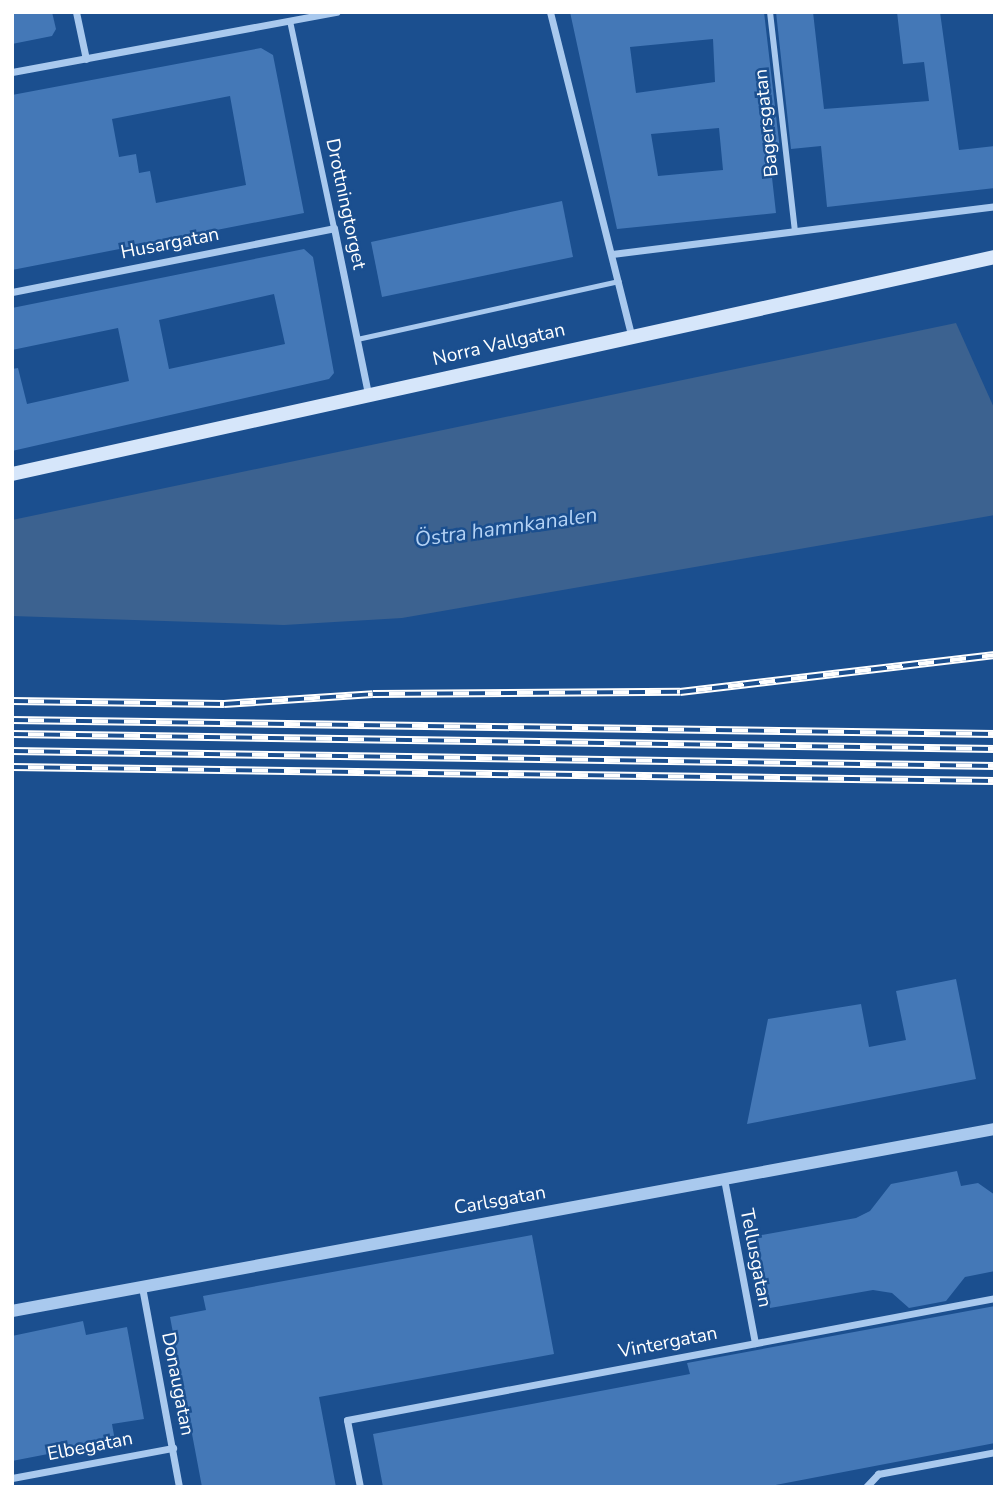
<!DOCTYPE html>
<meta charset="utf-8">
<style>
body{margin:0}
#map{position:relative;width:1007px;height:1499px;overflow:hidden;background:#1b4f8f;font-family:"Nunito Sans",sans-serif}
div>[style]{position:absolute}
.water>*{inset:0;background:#3c6290}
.building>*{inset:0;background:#4478b7}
.service>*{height:5px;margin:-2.5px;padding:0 2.5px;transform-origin:2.5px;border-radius:2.5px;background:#a9c9ee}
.pedestrian>*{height:6px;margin:-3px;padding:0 3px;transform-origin:3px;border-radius:3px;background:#a9c9ee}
.minor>*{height:7px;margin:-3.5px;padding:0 3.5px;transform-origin:3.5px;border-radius:3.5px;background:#a9c9ee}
.tertiary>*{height:12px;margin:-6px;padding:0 6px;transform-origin:6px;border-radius:6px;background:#a9c9ee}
.secondary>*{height:14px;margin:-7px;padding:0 7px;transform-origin:7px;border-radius:7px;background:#d6e6fa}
.rail>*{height:8px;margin-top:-4px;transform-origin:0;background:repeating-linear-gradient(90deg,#1b4f8f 0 16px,#fff 0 32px);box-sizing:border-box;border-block:2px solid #fff}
span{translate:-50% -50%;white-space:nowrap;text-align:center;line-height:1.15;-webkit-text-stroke:5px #1b4f8f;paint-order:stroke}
.street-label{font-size:19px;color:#fff}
.water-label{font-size:21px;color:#b5d3f5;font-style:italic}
.frame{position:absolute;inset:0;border:14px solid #fff;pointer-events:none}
</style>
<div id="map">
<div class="water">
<i style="clip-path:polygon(956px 323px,995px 410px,995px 515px,402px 618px,284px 625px,12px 616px,12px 520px)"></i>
</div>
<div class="building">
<i style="clip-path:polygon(12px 12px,52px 12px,56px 29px,52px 36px,12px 44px)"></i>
<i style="clip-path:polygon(evenodd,570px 12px,764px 12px,780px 150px,769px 151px,776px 213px,617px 229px,570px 12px,713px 39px,715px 82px,636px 93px,630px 47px,713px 39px,570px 12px,719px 128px,723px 170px,658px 176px,651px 134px,719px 128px)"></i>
<i style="clip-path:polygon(776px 12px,813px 12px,824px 109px,929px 101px,924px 62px,903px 64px,897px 12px,940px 12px,959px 150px,995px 146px,995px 188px,827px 207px,821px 146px,791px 149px)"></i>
<i style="clip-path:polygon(evenodd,261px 48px,273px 55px,304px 213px,12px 270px,12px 95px,261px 48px,230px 96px,246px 185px,156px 203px,150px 171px,139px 173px,136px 154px,119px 157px,112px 119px,230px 96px)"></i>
<i style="clip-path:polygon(562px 201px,573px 257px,382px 297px,371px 242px)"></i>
<i style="clip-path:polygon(evenodd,304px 249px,313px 257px,334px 373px,329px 379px,12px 451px,12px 369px,18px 368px,27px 404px,129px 381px,118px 328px,12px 350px,12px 308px,304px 249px,274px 294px,285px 344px,169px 369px,159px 320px,274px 294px)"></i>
<i style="clip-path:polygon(956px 979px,976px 1079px,747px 1124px,768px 1019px,861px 1004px,869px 1047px,906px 1040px,896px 991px)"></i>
<i style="clip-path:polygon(957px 1171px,961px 1186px,978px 1183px,995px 1195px,995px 1271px,965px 1277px,946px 1301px,909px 1308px,892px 1293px,873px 1290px,770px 1308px,756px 1236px,856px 1218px,870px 1211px,891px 1184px)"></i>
<i style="clip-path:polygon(532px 1235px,554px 1354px,319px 1397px,336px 1487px,202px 1487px,170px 1317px,206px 1310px,203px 1296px)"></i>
<i style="clip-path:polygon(995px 1306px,995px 1443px,765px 1487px,383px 1487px,373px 1434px,690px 1374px,687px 1363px)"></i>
<i style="clip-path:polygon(83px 1321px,86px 1335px,127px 1327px,144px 1419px,112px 1424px,115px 1441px,12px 1461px,12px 1336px)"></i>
</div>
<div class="service">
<i style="left:357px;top:339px;width:268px;rotate:-12.5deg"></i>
</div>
<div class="pedestrian">
<i style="left:770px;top:12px;width:219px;rotate:83.5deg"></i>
<i style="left:290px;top:21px;width:212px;rotate:78deg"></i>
</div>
<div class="minor">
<i style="left:76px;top:12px;width:48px;rotate:78deg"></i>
<i style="left:550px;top:12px;width:333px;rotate:75.9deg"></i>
<i style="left:12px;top:72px;width:330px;rotate:-10.5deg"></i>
<i style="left:612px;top:254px;width:386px;rotate:-7.1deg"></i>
<i style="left:12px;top:292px;width:328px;rotate:-11.2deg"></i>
<i style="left:334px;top:228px;width:169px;rotate:78.4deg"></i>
<i style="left:724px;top:1179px;width:167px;rotate:79.3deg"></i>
<i style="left:142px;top:1287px;width:203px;rotate:79.5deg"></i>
<i style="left:12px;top:1478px;width:164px;rotate:-10.6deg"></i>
<i style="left:360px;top:1487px;width:68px;rotate:-101deg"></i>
<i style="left:347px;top:1420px;width:659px;rotate:-10.66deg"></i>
<i style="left:866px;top:1487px;width:18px;rotate:-47deg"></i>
<i style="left:878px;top:1474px;width:119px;rotate:-10.6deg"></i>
</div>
<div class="tertiary">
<i style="left:12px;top:1311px;width:1000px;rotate:-10.49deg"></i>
</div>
<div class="secondary">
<i style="left:12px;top:474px;width:1007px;rotate:-12.45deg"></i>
</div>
<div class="rail">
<i style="left:12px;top:701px;width:212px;rotate:0.8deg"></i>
<i style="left:224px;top:704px;width:149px;rotate:-3.8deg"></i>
<i style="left:373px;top:694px;width:307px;rotate:-0.4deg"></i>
<i style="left:680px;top:692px;width:317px;rotate:-6.7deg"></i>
<i style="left:12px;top:720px;width:983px;rotate:0.82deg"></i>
<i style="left:12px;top:734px;width:983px;rotate:0.87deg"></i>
<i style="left:12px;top:751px;width:983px;rotate:0.87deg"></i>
<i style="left:12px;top:767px;width:983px;rotate:0.82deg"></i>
</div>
<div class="street-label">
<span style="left:767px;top:123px;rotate:-96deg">Bagersgatan</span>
<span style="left:345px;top:204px;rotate:78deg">Drottningtorget</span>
<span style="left:170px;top:244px;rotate:-11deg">Husargatan</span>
<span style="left:499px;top:345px;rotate:-13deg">Norra Vallgatan</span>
<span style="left:500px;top:1201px;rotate:-10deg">Carlsgatan</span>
<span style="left:755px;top:1258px;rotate:79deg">Tellusgatan</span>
<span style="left:668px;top:1343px;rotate:-11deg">Vintergatan</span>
<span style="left:177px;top:1384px;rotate:79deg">Donaugatan</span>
<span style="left:90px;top:1447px;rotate:-11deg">Elbegatan</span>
</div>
<div class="water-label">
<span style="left:506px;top:527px;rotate:-8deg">Östra hamnkanalen</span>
</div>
<div class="frame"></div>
</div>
